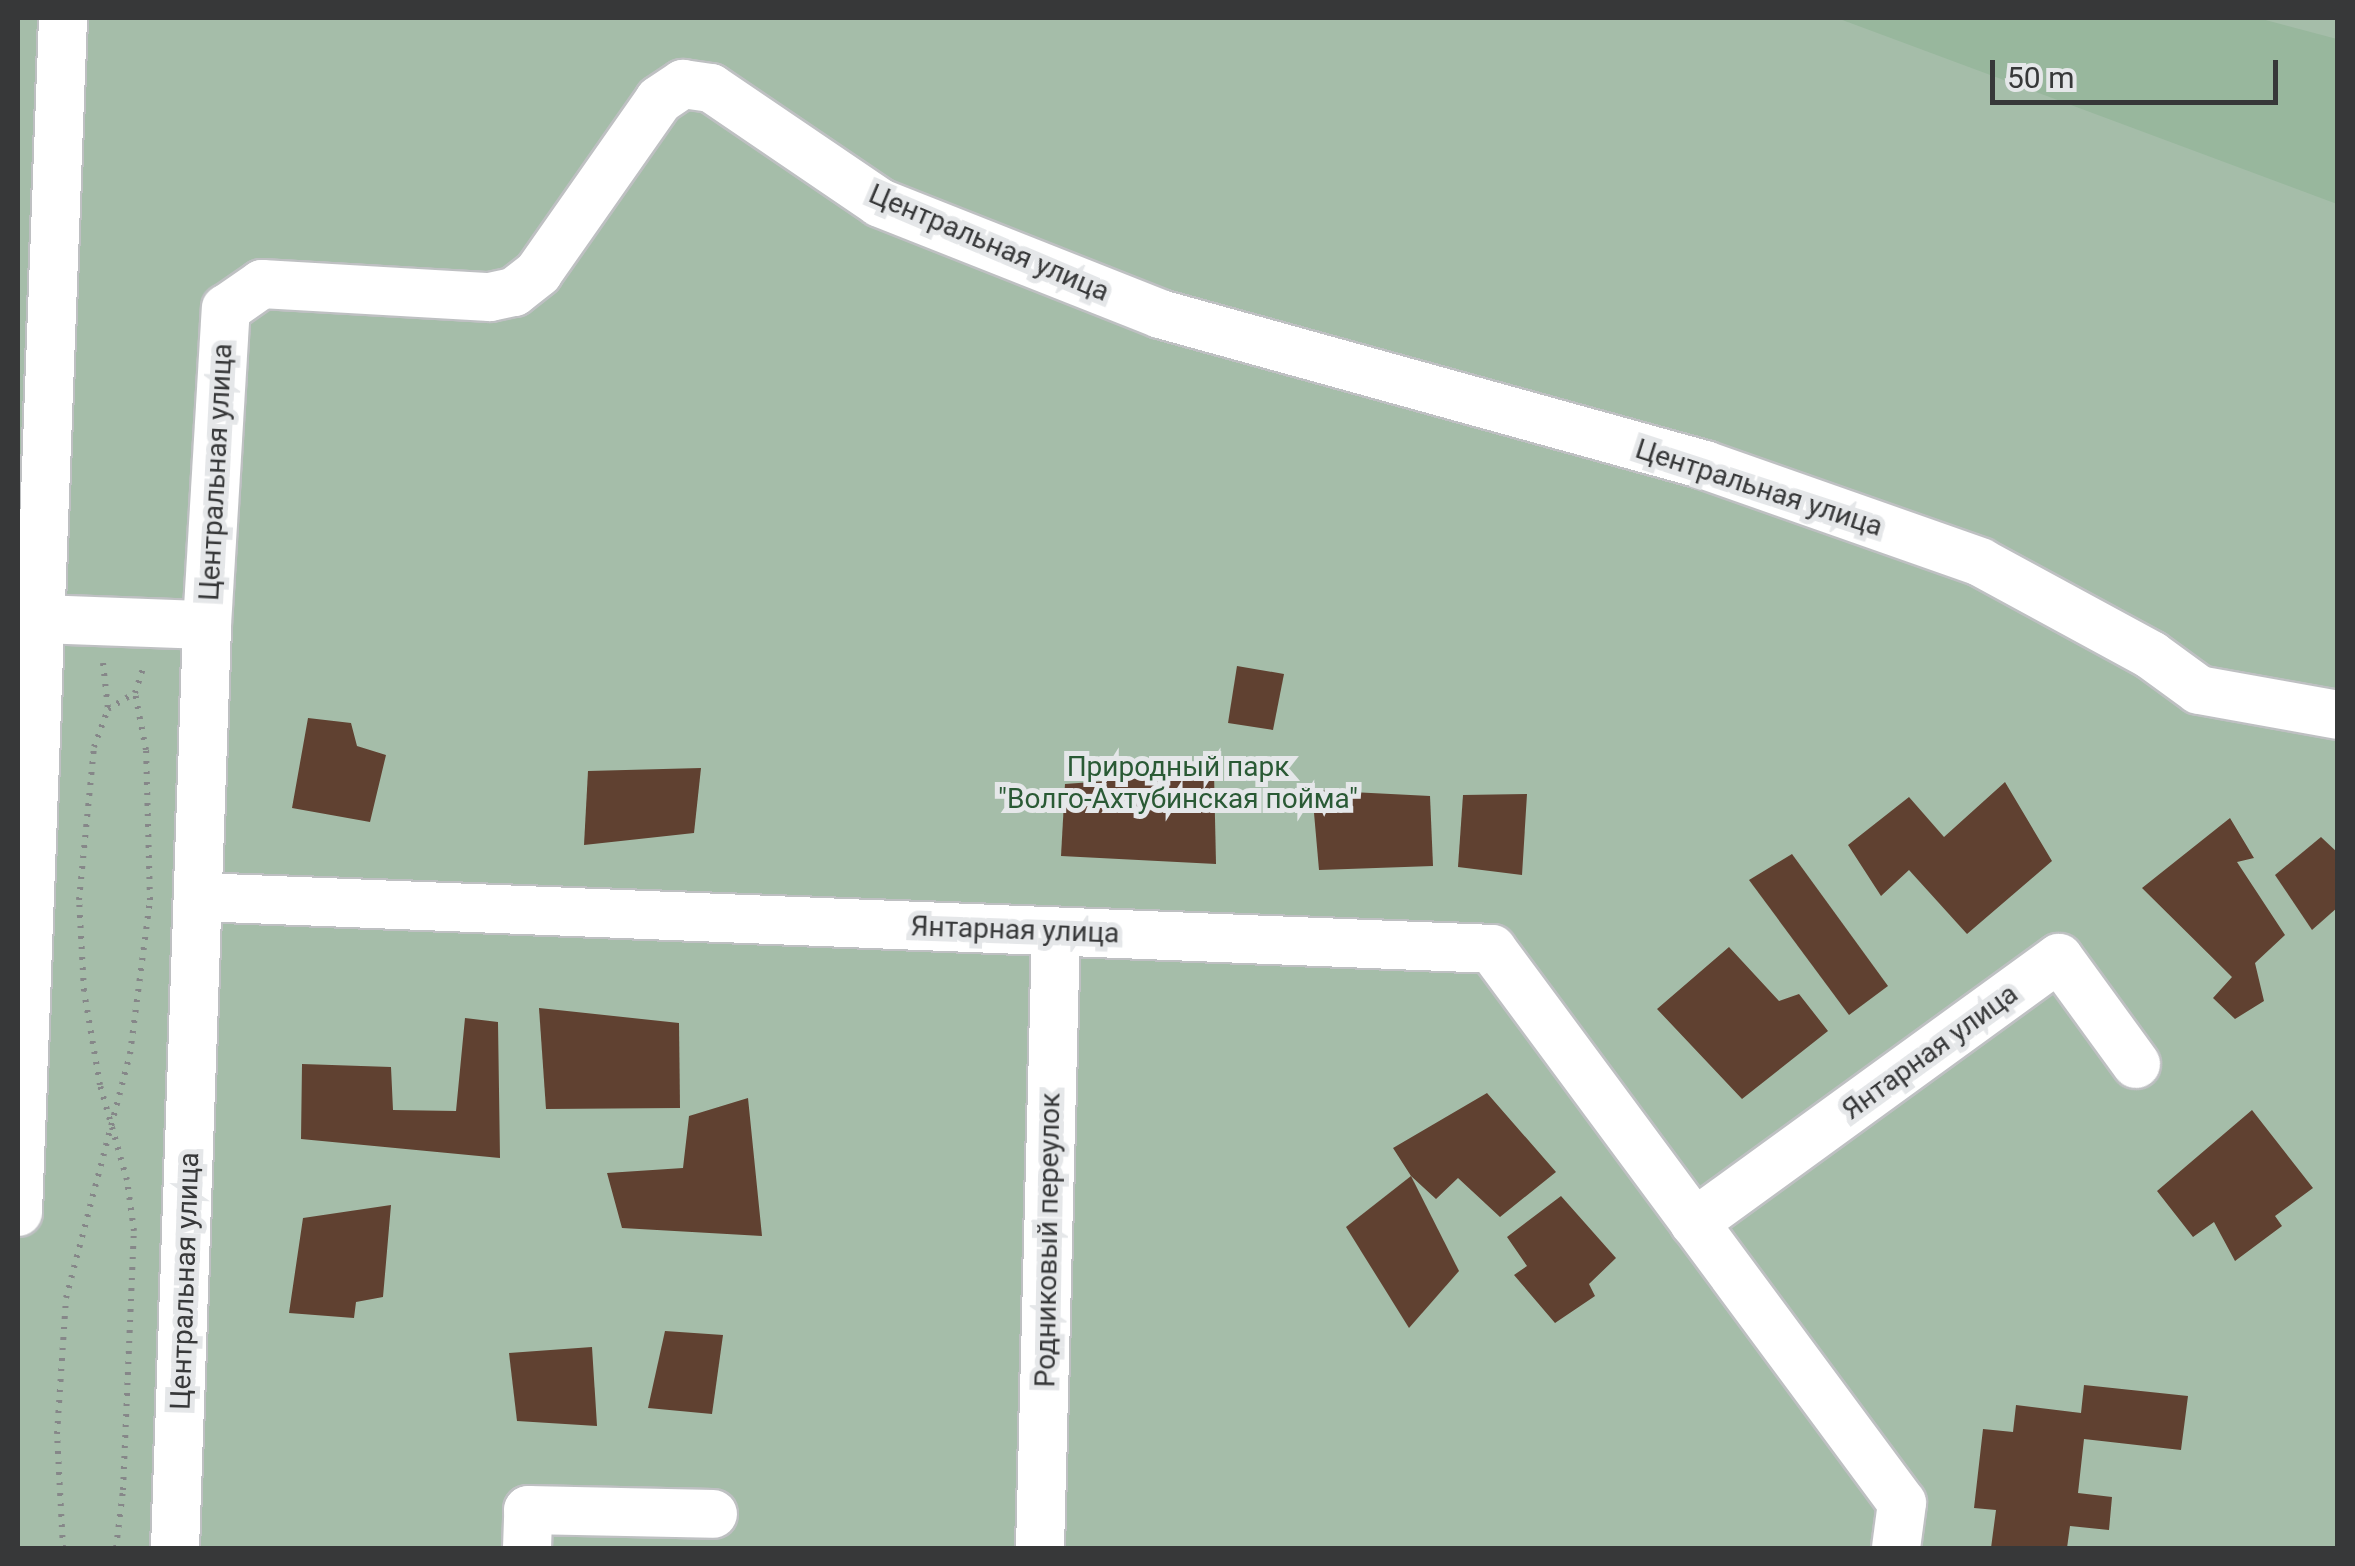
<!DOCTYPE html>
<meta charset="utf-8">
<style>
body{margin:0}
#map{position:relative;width:2355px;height:1566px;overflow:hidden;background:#e5e7e9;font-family:Roboto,sans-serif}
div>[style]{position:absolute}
.green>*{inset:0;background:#a5bda9}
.forest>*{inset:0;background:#98b79d}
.building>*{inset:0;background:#604131}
.path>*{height:6px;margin-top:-3px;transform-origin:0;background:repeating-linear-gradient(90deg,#868789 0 2.5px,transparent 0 10.5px)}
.roads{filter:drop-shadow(2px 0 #bec0c2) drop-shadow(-2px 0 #bec0c2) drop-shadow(0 2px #bec0c2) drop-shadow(0 -2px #bec0c2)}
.minor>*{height:48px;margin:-24px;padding:0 24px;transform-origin:24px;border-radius:24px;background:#fff}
span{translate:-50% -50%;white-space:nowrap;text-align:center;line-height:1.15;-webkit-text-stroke:10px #e5e7e9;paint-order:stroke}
.street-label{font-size:28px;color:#373839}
.park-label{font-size:28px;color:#2a5a35}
.frame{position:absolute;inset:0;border:20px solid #373839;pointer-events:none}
.scale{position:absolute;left:1990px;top:60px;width:288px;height:45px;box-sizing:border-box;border:5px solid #373839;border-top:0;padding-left:12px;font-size:30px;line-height:35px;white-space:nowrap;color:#373839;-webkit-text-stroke:8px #e5e7e9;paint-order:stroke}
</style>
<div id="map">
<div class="green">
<i style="clip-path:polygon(18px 18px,2337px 18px,2337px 1548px,18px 1548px)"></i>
</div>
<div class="forest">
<i style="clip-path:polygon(1837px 18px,2258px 18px,2337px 39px,2337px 204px)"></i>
</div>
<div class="building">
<i style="clip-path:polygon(1237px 666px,1284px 674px,1273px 730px,1228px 723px)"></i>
<i style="clip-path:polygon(308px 718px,351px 723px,357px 746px,386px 755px,370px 822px,292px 808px)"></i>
<i style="clip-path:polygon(701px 768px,694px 833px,584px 845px,588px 771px)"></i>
<i style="clip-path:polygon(1214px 773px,1216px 864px,1061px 856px,1065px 784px)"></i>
<i style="clip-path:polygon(2005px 782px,2052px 861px,1967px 934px,1909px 870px,1881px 896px,1848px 845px,1909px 797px,1944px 837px)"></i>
<i style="clip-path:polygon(1312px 790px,1430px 796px,1433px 866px,1319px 870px)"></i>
<i style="clip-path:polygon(1527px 794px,1522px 875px,1458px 867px,1463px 795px)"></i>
<i style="clip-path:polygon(2230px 818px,2254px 858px,2237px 862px,2285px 935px,2255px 963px,2264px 1001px,2235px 1019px,2213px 998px,2232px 977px,2142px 888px)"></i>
<i style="clip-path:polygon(2321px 837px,2338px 853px,2338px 907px,2312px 930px,2275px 875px)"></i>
<i style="clip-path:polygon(1792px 854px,1888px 986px,1849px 1015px,1749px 880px)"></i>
<i style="clip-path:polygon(1729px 947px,1779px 1001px,1799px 994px,1828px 1031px,1742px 1099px,1657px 1009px)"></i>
<i style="clip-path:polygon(539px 1008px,679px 1023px,680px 1108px,546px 1109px)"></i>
<i style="clip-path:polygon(465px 1018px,498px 1022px,500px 1158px,301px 1139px,302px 1064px,391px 1067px,393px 1110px,456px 1111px)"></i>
<i style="clip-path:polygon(1487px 1093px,1556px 1172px,1500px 1217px,1458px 1178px,1436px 1199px,1411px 1176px,1393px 1148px)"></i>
<i style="clip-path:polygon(748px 1098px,762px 1236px,622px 1228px,607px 1173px,683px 1168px,689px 1116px)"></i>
<i style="clip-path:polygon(2252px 1110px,2313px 1188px,2275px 1216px,2282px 1226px,2235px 1261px,2214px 1222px,2193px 1237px,2157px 1191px)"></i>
<i style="clip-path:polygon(1411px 1176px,1459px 1271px,1409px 1328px,1346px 1227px)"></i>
<i style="clip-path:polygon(1561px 1196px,1616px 1258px,1589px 1284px,1595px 1296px,1555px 1323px,1514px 1275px,1527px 1266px,1507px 1237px)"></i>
<i style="clip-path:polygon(391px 1205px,383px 1297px,356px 1302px,354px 1318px,289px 1313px,303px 1218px)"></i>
<i style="clip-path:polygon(665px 1331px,723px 1335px,712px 1414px,648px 1408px)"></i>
<i style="clip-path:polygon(592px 1347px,597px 1426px,517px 1421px,509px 1353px)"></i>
<i style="clip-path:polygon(2084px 1385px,2188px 1396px,2181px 1450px,2084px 1439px,2078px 1493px,2112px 1497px,2109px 1530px,2070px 1526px,2067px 1548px,1991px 1548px,1996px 1510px,1974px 1508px,1983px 1429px,2013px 1432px,2016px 1405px,2081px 1413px)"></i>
</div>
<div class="path">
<i style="left:103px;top:663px;width:46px;rotate:83.8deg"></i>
<i style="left:63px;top:1548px;width:114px;rotate:-93deg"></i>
<i style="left:57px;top:1434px;width:136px;rotate:-86.2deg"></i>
<i style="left:66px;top:1298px;width:252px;rotate:-75.3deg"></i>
<i style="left:130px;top:1054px;width:155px;rotate:-82.6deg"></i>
<i style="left:150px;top:900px;width:150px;rotate:-91.5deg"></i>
<i style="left:146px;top:750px;width:58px;rotate:-100.9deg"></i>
<i style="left:116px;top:1548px;width:58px;rotate:-83.1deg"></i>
<i style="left:123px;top:1490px;width:259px;rotate:-87.6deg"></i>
<i style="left:134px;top:1231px;width:51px;rotate:-97.8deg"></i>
<i style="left:127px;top:1180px;width:99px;rotate:-105.9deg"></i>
<i style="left:100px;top:1085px;width:95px;rotate:-99.7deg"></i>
<i style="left:84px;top:991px;width:91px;rotate:-93.1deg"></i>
<i style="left:79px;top:900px;width:154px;rotate:-84.4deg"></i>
<i style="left:94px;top:747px;width:40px;rotate:-69.8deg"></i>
<i style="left:108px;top:709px;width:31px;rotate:-31deg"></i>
<i style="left:135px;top:693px;width:28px;rotate:-72deg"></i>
</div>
<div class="roads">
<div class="minor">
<i style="left:20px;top:598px;width:29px;rotate:46deg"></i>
<i style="left:40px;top:619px;width:167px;rotate:2.1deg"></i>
<i style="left:199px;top:897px;width:1294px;rotate:2.3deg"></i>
<i style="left:1492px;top:949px;width:689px;rotate:53.5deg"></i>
<i style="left:1902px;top:1503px;width:45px;rotate:97.6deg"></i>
<i style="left:18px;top:1212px;width:1195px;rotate:-87.84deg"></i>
<i style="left:1694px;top:1223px;width:451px;rotate:-36deg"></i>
<i style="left:2059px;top:958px;width:131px;rotate:54deg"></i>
<i style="left:175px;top:1548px;width:924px;rotate:-88.01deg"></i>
<i style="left:207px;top:625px;width:317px;rotate:-86.6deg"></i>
<i style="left:226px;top:309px;width:44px;rotate:-34.8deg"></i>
<i style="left:262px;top:284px;width:228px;rotate:3.3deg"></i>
<i style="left:490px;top:297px;width:25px;rotate:-12deg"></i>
<i style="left:514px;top:292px;width:31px;rotate:-38deg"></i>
<i style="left:538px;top:273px;width:211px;rotate:-55deg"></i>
<i style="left:659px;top:100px;width:29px;rotate:-34deg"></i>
<i style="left:683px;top:84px;width:28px;rotate:8deg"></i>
<i style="left:711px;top:88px;width:204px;rotate:34.2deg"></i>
<i style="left:880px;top:203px;width:301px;rotate:21.6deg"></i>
<i style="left:1160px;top:314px;width:566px;rotate:15.49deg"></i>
<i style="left:1705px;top:465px;width:292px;rotate:19.4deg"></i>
<i style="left:1980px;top:562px;width:195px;rotate:28.5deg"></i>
<i style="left:2151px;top:655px;width:59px;rotate:36.1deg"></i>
<i style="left:2199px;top:690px;width:141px;rotate:10.2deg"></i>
<i style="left:527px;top:1548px;width:38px;rotate:-88deg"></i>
<i style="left:528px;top:1510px;width:185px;rotate:1.2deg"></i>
<i style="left:1040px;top:1548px;width:616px;rotate:-88.51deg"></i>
</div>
</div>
<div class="street-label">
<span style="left:989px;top:243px;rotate:23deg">Центральная улица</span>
<span style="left:216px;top:472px;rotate:-87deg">Центральная улица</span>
<span style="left:1759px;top:488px;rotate:18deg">Центральная улица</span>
<span style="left:1015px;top:930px;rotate:2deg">Янтарная улица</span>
<span style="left:1930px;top:1052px;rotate:-36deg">Янтарная улица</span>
<span style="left:1048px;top:1240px;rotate:-89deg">Родниковый переулок</span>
<span style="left:185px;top:1281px;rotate:-88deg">Центральная улица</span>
</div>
<div class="park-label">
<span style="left:1178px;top:783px">Природный парк<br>"Волго-Ахтубинская пойма"</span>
</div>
<div class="frame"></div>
<div class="scale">50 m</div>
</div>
